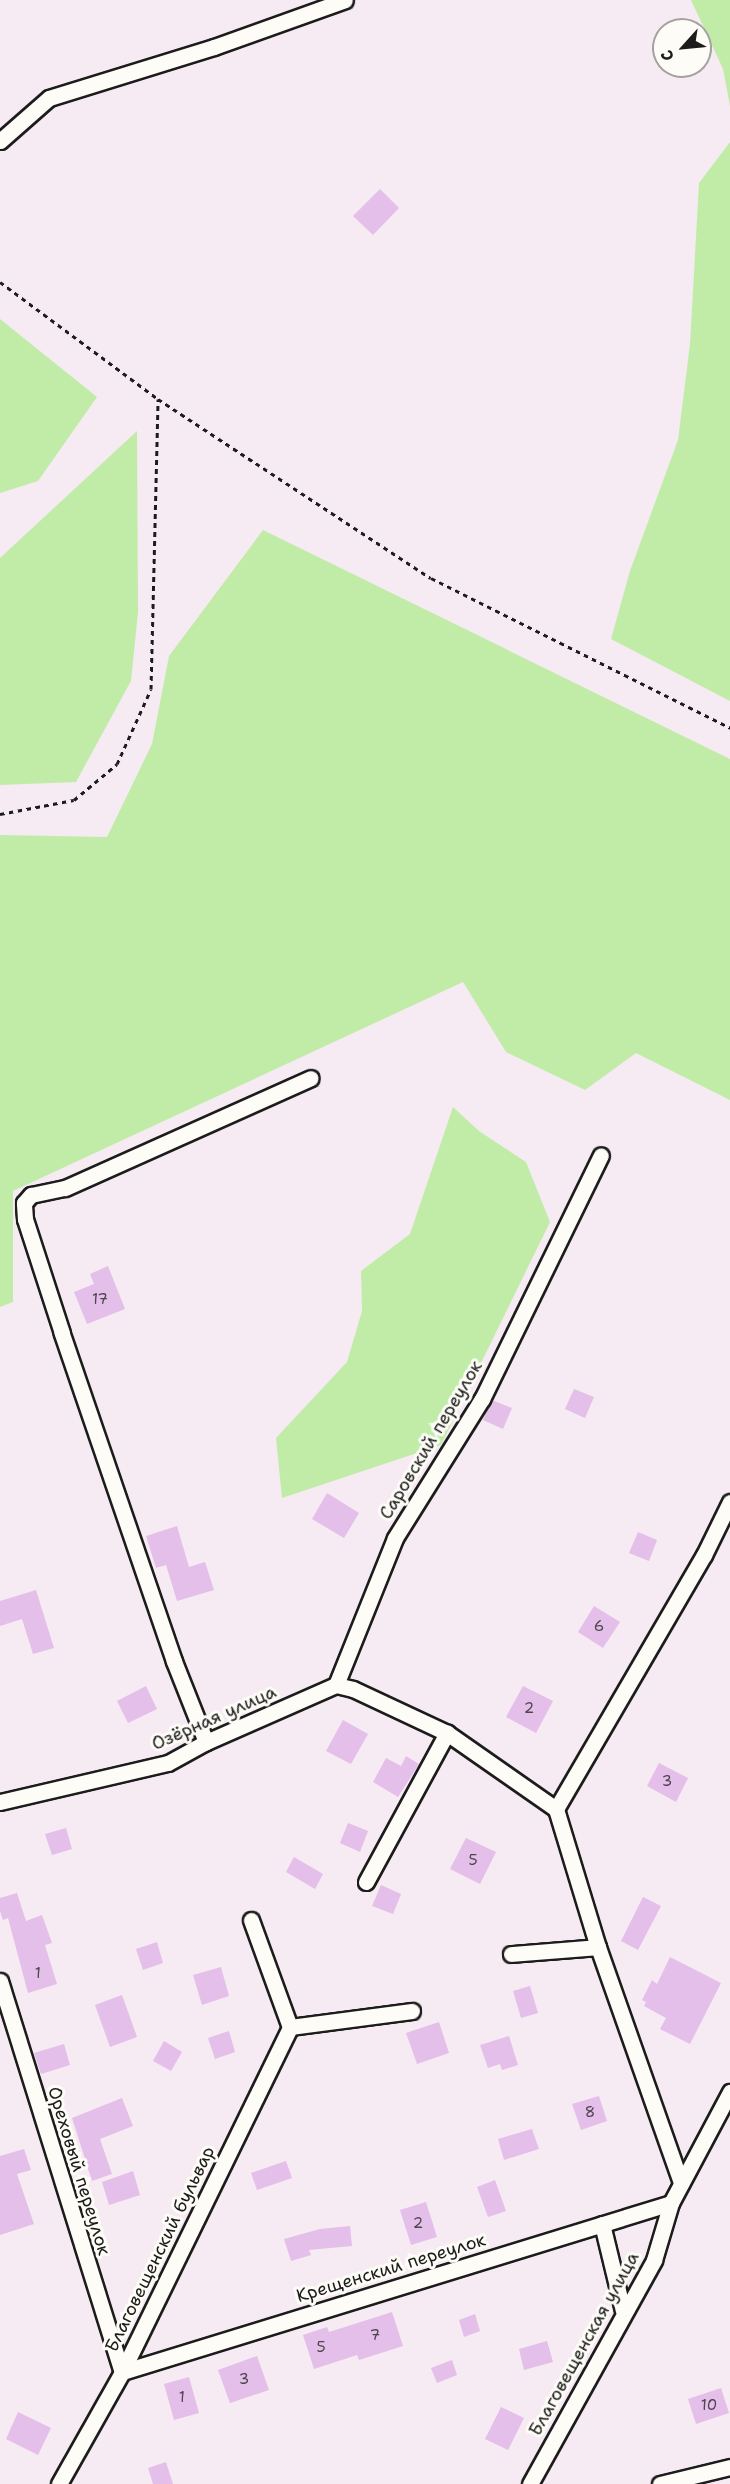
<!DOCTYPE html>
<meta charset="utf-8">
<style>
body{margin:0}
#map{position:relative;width:730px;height:2484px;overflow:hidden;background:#f6eaf3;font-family:"Shantell Sans",sans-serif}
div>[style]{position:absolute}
.green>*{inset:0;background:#c1eca8}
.building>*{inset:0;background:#e4bfe9}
.path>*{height:3px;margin-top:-1.5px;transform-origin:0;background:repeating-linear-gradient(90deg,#1c1c1c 0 4.5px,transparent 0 9px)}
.roads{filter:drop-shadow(2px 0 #1c1c1c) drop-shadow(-2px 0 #1c1c1c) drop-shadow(0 2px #1c1c1c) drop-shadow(0 -2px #1c1c1c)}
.minor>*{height:15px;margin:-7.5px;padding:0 7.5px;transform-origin:7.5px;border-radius:7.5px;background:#fdfcf7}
span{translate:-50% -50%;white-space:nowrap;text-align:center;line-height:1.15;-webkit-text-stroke:6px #fdfcf7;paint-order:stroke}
.number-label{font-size:15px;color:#4e454f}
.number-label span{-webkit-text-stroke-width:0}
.street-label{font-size:18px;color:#1c1c1c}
.north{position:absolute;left:652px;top:18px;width:60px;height:60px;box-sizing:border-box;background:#fdfcf7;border:2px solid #a3a29f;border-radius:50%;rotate:243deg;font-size:16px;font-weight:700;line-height:24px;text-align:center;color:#1c1c1c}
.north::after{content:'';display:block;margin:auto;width:21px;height:27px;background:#1c1c1c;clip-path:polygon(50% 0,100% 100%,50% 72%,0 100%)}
</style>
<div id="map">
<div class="green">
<i style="clip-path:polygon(691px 0,730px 0,730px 106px,723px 69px)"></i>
<i style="clip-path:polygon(730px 142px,730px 701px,611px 639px,630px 571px,678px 440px,690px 344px,699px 183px)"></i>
<i style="clip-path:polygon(0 319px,97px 397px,38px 481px,0 493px)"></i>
<i style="clip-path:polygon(137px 431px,138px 612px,131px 681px,76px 782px,0 785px,0 558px)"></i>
<i style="clip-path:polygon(263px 530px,730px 759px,730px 1100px,636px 1053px,585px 1090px,506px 1052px,463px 982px,13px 1191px,13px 1302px,0 1307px,0 835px,107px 837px,152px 744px,169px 656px)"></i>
<i style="clip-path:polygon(453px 1107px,479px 1131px,526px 1162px,550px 1222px,441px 1445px,282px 1498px,276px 1438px,347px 1362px,362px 1311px,361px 1271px,410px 1234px)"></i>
</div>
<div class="building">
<i style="clip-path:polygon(380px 189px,399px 208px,373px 235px,353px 216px)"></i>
<i style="clip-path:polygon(108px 1266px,125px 1309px,87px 1324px,74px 1292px,94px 1284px,90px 1274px)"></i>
<i style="clip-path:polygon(574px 1389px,594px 1397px,585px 1418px,565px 1409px)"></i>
<i style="clip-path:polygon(492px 1400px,512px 1408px,503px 1429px,483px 1420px)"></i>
<i style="clip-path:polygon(327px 1493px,359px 1513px,344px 1538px,312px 1519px)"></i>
<i style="clip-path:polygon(177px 1526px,189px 1567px,205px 1562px,214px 1590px,177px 1601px,166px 1565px,156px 1568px,146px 1536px)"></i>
<i style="clip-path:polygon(638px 1532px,657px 1540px,649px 1561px,629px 1553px)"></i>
<i style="clip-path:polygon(36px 1590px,54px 1648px,33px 1654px,22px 1619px,0 1626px,0 1601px)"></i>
<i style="clip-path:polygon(594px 1606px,620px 1622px,603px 1648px,578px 1632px)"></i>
<i style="clip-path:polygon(146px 1686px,157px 1709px,128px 1723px,117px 1701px)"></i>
<i style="clip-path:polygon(523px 1686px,553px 1701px,536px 1733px,506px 1717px)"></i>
<i style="clip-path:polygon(343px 1720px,368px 1734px,351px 1764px,326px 1751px)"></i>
<i style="clip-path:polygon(406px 1756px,419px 1764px,398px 1797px,373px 1782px,386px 1758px,401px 1766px)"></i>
<i style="clip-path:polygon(659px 1763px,688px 1778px,676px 1802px,647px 1786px)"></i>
<i style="clip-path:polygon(348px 1823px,368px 1831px,360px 1852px,340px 1843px)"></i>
<i style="clip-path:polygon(66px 1828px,72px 1849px,52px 1855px,45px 1834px)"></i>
<i style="clip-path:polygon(466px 1838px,496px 1852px,480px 1884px,450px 1869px)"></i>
<i style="clip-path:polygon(294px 1857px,323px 1874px,315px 1889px,286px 1872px)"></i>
<i style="clip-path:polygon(381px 1885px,401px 1894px,393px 1914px,372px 1906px)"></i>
<i style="clip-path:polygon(17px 1893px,26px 1921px,42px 1915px,52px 1943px,45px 1945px,57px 1984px,28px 1993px,8px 1918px,3px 1920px,0 1911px,0 1898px)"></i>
<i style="clip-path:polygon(643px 1897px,661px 1906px,638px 1950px,621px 1941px)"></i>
<i style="clip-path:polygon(157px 1942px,163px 1963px,143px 1970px,136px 1949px)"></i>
<i style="clip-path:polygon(670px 1957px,721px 1983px,690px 2044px,660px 2029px,666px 2018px,644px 2006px,646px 2002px,642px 2000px,652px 1980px,657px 1984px)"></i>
<i style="clip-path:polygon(221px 1967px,229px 1996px,202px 2005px,193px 1975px)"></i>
<i style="clip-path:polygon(530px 1986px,538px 2013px,521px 2018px,513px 1991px)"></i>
<i style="clip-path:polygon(122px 1995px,137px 2037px,110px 2047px,95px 2005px)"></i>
<i style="clip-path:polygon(439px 2022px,449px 2053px,417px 2064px,406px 2033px)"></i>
<i style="clip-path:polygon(229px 2031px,235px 2052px,215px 2059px,208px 2038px)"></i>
<i style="clip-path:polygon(509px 2036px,518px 2065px,502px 2070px,500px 2064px,488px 2068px,480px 2045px)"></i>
<i style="clip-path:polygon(164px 2041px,182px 2052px,171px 2071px,153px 2061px)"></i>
<i style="clip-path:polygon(64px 2044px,70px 2065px,41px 2074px,34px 2053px)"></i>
<i style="clip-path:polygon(599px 2096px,607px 2121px,581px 2130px,572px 2104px)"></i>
<i style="clip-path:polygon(122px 2098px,133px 2126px,100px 2139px,112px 2174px,92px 2181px,72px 2118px)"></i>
<i style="clip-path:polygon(532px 2129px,539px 2149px,504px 2160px,498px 2139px)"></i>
<i style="clip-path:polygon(24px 2149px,31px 2170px,17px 2174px,34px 2224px,0 2235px,0 2156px)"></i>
<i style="clip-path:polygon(286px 2161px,292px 2178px,257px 2190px,251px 2173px)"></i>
<i style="clip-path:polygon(133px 2171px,140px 2195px,109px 2205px,102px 2182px)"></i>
<i style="clip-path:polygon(495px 2180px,506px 2211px,488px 2217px,477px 2187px)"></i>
<i style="clip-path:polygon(426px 2202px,437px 2237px,411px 2245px,400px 2210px)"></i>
<i style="clip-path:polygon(350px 2226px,352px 2246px,309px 2250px,311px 2255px,291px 2261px,284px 2239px,320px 2229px)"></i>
<i style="clip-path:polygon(392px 2312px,403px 2346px,359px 2360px,357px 2355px,314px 2369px,303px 2335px,327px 2327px,329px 2332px)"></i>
<i style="clip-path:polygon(475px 2314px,480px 2331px,464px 2337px,459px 2320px)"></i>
<i style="clip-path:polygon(547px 2341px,553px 2362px,524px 2370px,519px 2349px)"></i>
<i style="clip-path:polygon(257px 2356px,269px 2390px,230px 2403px,218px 2370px)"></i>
<i style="clip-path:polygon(452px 2360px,457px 2375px,437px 2383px,431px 2368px)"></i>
<i style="clip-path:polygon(189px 2377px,199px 2413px,174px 2420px,164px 2384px)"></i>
<i style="clip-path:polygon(721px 2388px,729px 2413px,696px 2424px,688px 2399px)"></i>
<i style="clip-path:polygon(501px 2407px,524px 2418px,508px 2450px,485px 2439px)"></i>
<i style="clip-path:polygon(18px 2412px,51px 2428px,38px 2455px,6px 2439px)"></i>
<i style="clip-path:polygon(166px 2462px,173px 2484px,153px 2484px,148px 2468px)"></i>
</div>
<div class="path">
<i style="left:0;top:282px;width:197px;rotate:36.5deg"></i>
<i style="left:158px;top:399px;width:326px;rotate:33.3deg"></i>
<i style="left:431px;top:578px;width:335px;rotate:26.6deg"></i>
<i style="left:0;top:814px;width:75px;rotate:-10.7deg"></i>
<i style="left:74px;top:800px;width:56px;rotate:-39.9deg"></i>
<i style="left:117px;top:764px;width:82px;rotate:-65.6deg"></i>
<i style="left:151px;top:689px;width:290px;rotate:-88.6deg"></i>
</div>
<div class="roads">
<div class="minor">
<i style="left:0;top:141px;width:65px;rotate:-41.3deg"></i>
<i style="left:49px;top:98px;width:173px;rotate:-17.2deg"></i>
<i style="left:214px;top:47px;width:139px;rotate:-19.7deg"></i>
<i style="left:336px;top:1685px;width:17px;rotate:13deg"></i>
<i style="left:353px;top:1689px;width:104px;rotate:25.1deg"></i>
<i style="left:447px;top:1733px;width:133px;rotate:34.9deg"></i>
<i style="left:556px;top:1809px;width:144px;rotate:73.1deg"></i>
<i style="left:598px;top:1947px;width:250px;rotate:70.6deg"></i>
<i style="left:336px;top:1685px;width:158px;rotate:-68.1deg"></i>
<i style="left:395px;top:1538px;width:164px;rotate:-58deg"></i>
<i style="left:482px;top:1399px;width:271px;rotate:-64deg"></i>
<i style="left:206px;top:1742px;width:87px;rotate:-111.6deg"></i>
<i style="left:174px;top:1661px;width:347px;rotate:-108.9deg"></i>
<i style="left:62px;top:1333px;width:120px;rotate:-108deg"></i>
<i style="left:25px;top:1219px;width:16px;rotate:-94deg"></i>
<i style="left:24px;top:1203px;width:11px;rotate:-49deg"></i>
<i style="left:31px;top:1195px;width:35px;rotate:-12deg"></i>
<i style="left:65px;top:1188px;width:269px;rotate:-24.1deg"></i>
<i style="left:0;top:1802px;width:172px;rotate:-13.1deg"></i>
<i style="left:168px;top:1763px;width:43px;rotate:-28.9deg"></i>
<i style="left:206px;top:1742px;width:142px;rotate:-23.7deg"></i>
<i style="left:556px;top:1809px;width:294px;rotate:-59.8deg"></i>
<i style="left:704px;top:1555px;width:59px;rotate:-63.9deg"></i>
<i style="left:366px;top:1882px;width:170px;rotate:-61.5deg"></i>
<i style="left:251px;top:1920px;width:114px;rotate:70deg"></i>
<i style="left:511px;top:1954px;width:87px;rotate:-4.6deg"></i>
<i style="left:0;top:1981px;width:410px;rotate:72.7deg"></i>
<i style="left:122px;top:2372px;width:574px;rotate:-17.11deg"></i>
<i style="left:290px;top:2027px;width:123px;rotate:-7.5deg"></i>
<i style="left:602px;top:2224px;width:89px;rotate:76.4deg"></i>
<i style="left:59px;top:2484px;width:129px;rotate:-60.6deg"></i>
<i style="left:122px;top:2372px;width:384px;rotate:-64deg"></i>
<i style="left:530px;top:2484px;width:256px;rotate:-61deg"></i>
<i style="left:654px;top:2260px;width:59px;rotate:-73.4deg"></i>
<i style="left:671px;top:2203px;width:126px;rotate:-62deg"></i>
<i style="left:660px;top:2484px;width:72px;rotate:-13.7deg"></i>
</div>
</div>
<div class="number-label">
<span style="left:100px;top:1300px">17</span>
<span style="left:599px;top:1627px">6</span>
<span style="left:529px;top:1709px">2</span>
<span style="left:667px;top:1782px">3</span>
<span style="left:473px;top:1861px">5</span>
<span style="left:38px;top:1974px">1</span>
<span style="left:590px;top:2113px">8</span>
<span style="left:418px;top:2224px">2</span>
<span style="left:375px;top:2336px">7</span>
<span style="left:321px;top:2348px">5</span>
<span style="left:244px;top:2380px">3</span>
<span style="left:182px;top:2398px">1</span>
<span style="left:709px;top:2406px">10</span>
</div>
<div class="street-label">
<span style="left:431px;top:1440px;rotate:-59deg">Саровский переулок</span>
<span style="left:214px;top:1718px;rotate:-24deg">Озёрная улица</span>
<span style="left:79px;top:2171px;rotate:73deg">Ореховый переулок</span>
<span style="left:160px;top:2249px;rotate:-64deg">Благовещенский бульвар</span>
<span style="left:391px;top:2268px;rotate:-17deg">Крещенский переулок</span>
<span style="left:584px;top:2344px;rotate:-61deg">Благовещенская улица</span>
</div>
<div class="north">С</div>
</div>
